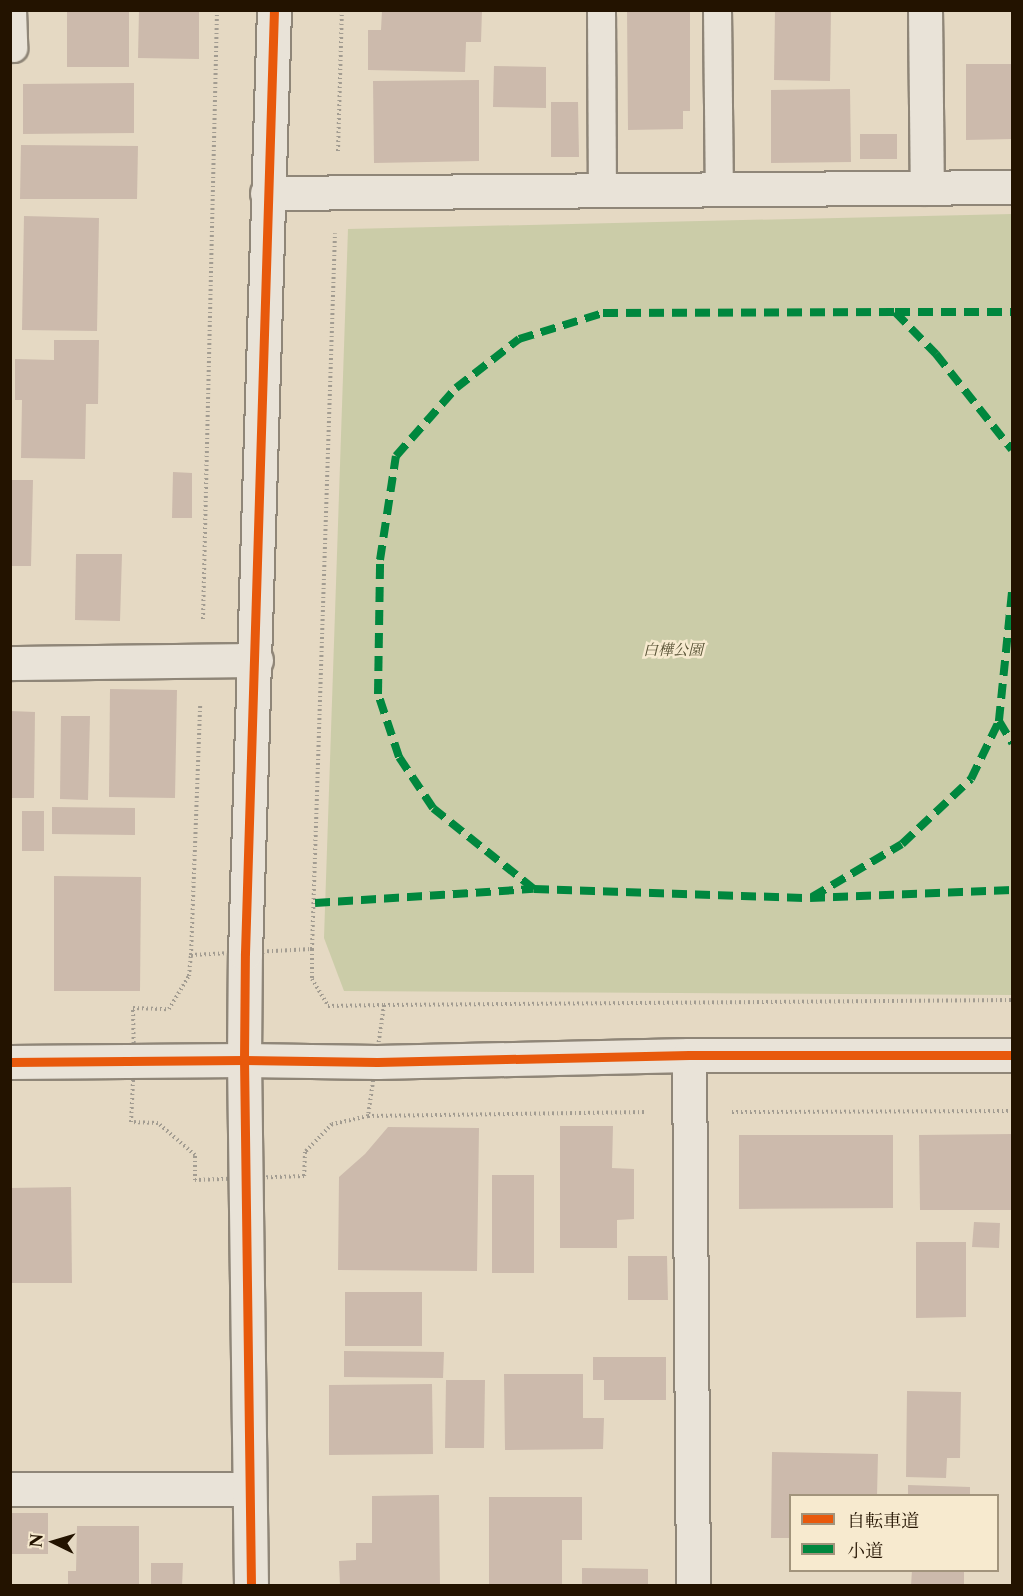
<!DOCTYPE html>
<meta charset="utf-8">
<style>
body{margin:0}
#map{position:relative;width:1023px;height:1596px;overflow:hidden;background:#e5d9c3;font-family:"Libre Caslon Text","Noto Serif JP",serif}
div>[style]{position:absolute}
.green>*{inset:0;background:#cbcca8}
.building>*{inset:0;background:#ccbaac}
.path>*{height:4px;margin-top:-2px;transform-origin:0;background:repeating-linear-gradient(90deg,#a29c91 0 1.5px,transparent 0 4.5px)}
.roads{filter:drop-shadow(2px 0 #8f8678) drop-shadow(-2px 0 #8f8678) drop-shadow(0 2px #8f8678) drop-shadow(0 -2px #8f8678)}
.service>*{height:27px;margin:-13.5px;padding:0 13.5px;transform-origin:13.5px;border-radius:13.5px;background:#e9e3d8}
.minor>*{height:33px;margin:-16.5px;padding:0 16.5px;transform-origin:16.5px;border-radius:16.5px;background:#e9e3d8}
.tertiary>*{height:33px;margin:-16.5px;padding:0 16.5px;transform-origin:16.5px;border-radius:16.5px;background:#e9e3d8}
.quiet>*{height:8px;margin-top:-4px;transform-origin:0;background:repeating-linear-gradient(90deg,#00873e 0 15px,transparent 0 23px)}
.cycleway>*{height:9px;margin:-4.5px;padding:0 4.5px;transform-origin:4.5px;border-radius:4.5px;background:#e8590c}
span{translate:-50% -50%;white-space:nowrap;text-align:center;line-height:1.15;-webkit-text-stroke:5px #f7eacf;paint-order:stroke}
.park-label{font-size:15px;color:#565033;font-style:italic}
.frame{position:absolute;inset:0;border:12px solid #231300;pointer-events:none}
.legend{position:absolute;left:789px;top:1494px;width:210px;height:78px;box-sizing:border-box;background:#f7eacf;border:2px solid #a2947c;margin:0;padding:8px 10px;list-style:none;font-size:18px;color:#231300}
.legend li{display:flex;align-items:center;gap:12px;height:30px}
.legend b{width:30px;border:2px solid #a2947c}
.north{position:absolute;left:24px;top:1512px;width:60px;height:60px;-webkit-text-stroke:4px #f7eacf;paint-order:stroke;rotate:275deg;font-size:16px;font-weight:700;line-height:24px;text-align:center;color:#231300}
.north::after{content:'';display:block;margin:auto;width:21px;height:27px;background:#231300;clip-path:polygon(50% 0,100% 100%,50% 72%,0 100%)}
</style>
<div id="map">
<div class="green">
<i style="clip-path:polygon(1012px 214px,1012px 995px,344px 991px,324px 938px,348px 229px)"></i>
</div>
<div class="building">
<i style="clip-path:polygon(67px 10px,129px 10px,129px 67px,67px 67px)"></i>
<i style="clip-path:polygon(139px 10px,199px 10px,199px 59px,138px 58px)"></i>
<i style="clip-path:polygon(382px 10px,482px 10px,481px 42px,466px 42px,465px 72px,368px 70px,368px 30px,381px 30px)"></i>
<i style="clip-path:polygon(627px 10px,690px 10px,690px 111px,683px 111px,683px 129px,628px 130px)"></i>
<i style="clip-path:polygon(775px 10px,831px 10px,830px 81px,774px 80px)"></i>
<i style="clip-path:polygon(966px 64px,1012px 64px,1012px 139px,966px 140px)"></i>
<i style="clip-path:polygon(494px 66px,546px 67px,546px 108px,493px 107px)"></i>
<i style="clip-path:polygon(479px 80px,479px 161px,374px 163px,373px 81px)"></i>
<i style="clip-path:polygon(134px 83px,134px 133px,23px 134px,23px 84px)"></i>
<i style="clip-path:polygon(850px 89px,851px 162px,771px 163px,771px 90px)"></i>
<i style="clip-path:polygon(551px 102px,578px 102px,579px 157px,551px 157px)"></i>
<i style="clip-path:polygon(860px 134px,897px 134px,897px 159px,860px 159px)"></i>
<i style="clip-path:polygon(21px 145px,138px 146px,137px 199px,20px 199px)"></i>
<i style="clip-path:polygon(24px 216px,99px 218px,97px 331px,22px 330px)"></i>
<i style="clip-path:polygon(54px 340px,99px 340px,98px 404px,86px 404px,85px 459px,21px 458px,22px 400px,15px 400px,15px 359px,54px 360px)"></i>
<i style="clip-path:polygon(173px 472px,192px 473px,192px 518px,172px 518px)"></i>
<i style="clip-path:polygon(10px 480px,33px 480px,31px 566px,10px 566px)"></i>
<i style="clip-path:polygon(76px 554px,122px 554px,120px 621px,75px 620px)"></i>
<i style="clip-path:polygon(110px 689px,177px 690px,175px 798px,109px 797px)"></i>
<i style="clip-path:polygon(10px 711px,35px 712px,34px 798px,10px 798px)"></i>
<i style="clip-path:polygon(61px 716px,90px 716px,88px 800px,60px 799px)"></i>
<i style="clip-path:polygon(52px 807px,135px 808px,135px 835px,52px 834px)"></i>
<i style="clip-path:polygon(22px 811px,44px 811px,44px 851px,22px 851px)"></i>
<i style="clip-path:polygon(54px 876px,141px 877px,140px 991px,54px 991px)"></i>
<i style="clip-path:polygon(560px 1126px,613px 1126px,612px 1168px,634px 1169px,634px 1219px,617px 1220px,617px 1248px,560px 1248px)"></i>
<i style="clip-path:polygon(388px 1127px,479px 1128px,477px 1271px,338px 1270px,339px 1177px,365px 1154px)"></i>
<i style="clip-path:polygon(1012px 1134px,1012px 1210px,920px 1210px,919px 1135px)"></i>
<i style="clip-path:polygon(739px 1135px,893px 1135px,893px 1208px,739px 1209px)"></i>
<i style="clip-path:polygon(492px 1175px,534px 1175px,534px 1273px,492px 1273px)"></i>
<i style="clip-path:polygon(71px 1187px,72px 1283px,10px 1283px,10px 1188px)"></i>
<i style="clip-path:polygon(974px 1222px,1000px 1223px,999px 1248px,972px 1247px)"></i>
<i style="clip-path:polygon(916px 1242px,966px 1242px,966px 1317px,916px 1318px)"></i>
<i style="clip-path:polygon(628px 1256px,667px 1256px,668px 1300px,628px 1300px)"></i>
<i style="clip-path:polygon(345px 1292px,422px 1292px,422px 1346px,345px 1346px)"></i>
<i style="clip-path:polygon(344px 1351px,444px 1352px,443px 1378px,344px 1377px)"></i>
<i style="clip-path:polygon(593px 1357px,666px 1357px,666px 1400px,604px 1400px,604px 1380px,593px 1380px)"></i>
<i style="clip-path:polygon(504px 1374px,583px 1374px,583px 1418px,604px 1418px,603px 1449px,505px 1450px)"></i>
<i style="clip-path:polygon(446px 1380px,485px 1380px,484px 1448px,445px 1448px)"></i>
<i style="clip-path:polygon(432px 1384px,433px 1454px,329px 1455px,329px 1385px)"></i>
<i style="clip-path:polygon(907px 1391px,961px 1392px,960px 1458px,947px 1458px,946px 1478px,906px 1477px)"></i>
<i style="clip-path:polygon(772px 1452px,878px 1454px,877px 1496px,790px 1496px,790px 1538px,771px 1538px)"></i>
<i style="clip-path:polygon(908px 1485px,970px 1487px,970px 1496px,908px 1496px)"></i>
<i style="clip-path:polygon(439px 1495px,440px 1586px,340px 1586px,339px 1561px,356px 1560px,356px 1543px,372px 1543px,372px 1496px)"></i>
<i style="clip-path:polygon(489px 1497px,582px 1497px,582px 1540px,562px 1540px,562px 1586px,489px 1586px)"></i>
<i style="clip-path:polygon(10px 1513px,48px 1513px,48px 1554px,10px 1554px)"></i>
<i style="clip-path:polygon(77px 1526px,139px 1526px,139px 1586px,68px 1586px,68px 1571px,76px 1571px)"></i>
<i style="clip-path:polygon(151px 1563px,183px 1563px,182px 1586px,151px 1586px)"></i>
<i style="clip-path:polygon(582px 1568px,648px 1569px,648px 1586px,582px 1586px)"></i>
<i style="clip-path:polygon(912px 1570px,964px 1570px,964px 1586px,911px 1586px)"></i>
</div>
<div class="path">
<i style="left:338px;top:151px;width:141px;rotate:-88.4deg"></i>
<i style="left:203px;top:619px;width:609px;rotate:-88.68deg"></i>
<i style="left:312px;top:949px;width:716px;rotate:-88.16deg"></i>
<i style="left:312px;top:949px;width:30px;rotate:90deg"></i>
<i style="left:312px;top:979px;width:31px;rotate:59deg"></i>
<i style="left:328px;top:1006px;width:56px;rotate:-1deg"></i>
<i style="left:384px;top:1005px;width:112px;rotate:98.2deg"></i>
<i style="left:368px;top:1116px;width:37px;rotate:167deg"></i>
<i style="left:332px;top:1124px;width:39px;rotate:134deg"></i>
<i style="left:305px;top:1152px;width:24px;rotate:92deg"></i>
<i style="left:304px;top:1176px;width:109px;rotate:177.9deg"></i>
<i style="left:195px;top:1180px;width:25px;rotate:-90deg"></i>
<i style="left:195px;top:1155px;width:49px;rotate:-139.1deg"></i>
<i style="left:158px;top:1123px;width:27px;rotate:-178deg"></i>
<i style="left:131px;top:1122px;width:61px;rotate:-87.2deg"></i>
<i style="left:134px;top:1061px;width:53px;rotate:-91.1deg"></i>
<i style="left:133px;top:1008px;width:36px;rotate:2deg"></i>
<i style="left:169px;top:1009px;width:39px;rotate:-59deg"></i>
<i style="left:189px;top:976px;width:21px;rotate:-85deg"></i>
<i style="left:191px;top:955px;width:121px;rotate:-2.8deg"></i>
<i style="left:191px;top:955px;width:251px;rotate:-87.9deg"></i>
<i style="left:384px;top:1005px;width:628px;rotate:-0.46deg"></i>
<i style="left:732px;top:1112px;width:280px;rotate:-0.2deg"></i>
<i style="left:368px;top:1116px;width:279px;rotate:-0.8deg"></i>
</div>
<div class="roads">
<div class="service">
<i style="left:12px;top:10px;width:38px;rotate:88deg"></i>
<i style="left:601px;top:10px;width:180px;rotate:89.7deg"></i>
<i style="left:717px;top:10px;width:179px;rotate:89.4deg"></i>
</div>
<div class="minor">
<i style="left:925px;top:10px;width:178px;rotate:89.4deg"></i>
<i style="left:267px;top:193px;width:745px;rotate:-0.46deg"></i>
<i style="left:10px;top:663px;width:246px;rotate:-0.7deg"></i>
<i style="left:689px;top:1055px;width:531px;rotate:89.57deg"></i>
<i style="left:10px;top:1489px;width:239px"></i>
</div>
<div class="tertiary">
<i style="left:10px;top:1062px;width:234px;rotate:-0.5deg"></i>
<i style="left:244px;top:1060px;width:133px;rotate:0.9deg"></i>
<i style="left:377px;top:1062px;width:312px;rotate:-1.3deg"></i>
<i style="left:689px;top:1055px;width:323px"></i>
<i style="left:251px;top:1586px;width:526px;rotate:-90.76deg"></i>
<i style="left:244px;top:1060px;width:107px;rotate:-89.5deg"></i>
<i style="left:245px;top:953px;width:943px;rotate:-88.24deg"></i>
</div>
</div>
<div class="quiet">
<i style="left:895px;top:312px;width:117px"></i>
<i style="left:1012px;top:592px;width:130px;rotate:95.8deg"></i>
<i style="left:999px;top:721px;width:26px;rotate:59deg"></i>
<i style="left:534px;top:889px;width:129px;rotate:-141.3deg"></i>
<i style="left:433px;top:808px;width:61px;rotate:-123.7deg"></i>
<i style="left:399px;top:757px;width:66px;rotate:-108.4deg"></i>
<i style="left:378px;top:694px;width:134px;rotate:-89.1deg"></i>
<i style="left:380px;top:560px;width:105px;rotate:-81.3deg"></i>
<i style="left:396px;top:456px;width:91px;rotate:-48.6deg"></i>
<i style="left:456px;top:388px;width:80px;rotate:-37.9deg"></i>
<i style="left:519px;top:339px;width:88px;rotate:-17.2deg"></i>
<i style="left:603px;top:313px;width:292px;rotate:-0.2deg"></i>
<i style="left:895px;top:312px;width:59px;rotate:45.7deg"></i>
<i style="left:936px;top:354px;width:122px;rotate:51.6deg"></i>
<i style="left:812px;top:897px;width:104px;rotate:-30.5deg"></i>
<i style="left:902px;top:844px;width:95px;rotate:-43.3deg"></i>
<i style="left:971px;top:779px;width:64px;rotate:-64.2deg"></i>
<i style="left:315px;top:903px;width:219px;rotate:-3.7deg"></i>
<i style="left:534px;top:889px;width:276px;rotate:1.9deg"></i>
<i style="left:810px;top:898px;width:202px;rotate:-2.3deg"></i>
</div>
<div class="cycleway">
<i style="left:10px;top:1062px;width:234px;rotate:-0.5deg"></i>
<i style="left:244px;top:1060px;width:133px;rotate:0.9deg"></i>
<i style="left:377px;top:1062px;width:312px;rotate:-1.3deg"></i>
<i style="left:689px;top:1055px;width:323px"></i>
<i style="left:251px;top:1586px;width:526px;rotate:-90.76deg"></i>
<i style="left:244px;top:1060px;width:107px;rotate:-89.5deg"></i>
<i style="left:245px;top:953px;width:943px;rotate:-88.24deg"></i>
</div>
<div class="park-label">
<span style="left:673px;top:650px">白樺公園</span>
</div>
<div class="frame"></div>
<ul class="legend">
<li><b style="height:8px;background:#e8590c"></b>自転車道</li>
<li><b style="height:8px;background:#00873e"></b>小道</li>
</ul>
<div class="north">N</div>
</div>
